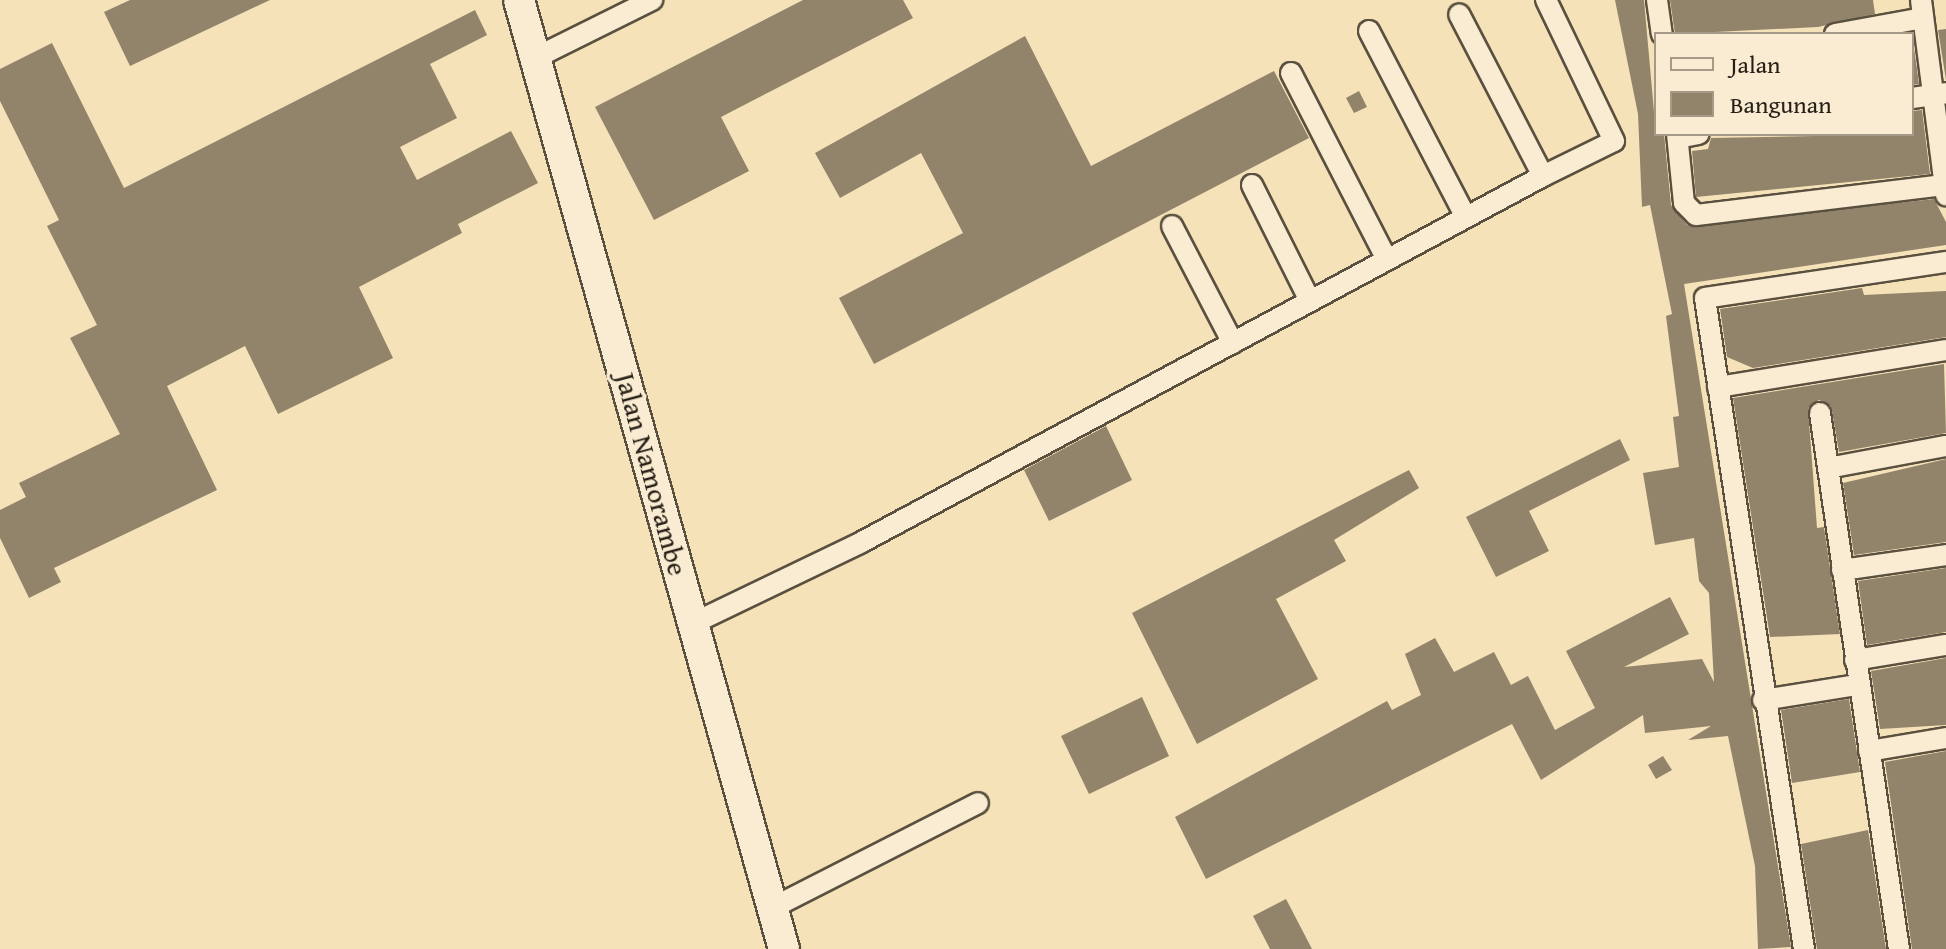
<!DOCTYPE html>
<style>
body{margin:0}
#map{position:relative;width:1946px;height:949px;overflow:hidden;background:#f6e2b9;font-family:"Gentium Book Plus",serif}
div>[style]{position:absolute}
.building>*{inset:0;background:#92846b}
.roads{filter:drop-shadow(2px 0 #5a503f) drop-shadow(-2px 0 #5a503f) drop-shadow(0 2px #5a503f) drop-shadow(0 -2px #5a503f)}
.street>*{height:20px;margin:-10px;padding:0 10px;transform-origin:10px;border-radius:10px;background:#f9ecd2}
.secondary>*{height:30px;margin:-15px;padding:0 15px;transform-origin:15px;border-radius:15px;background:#f9ecd2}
span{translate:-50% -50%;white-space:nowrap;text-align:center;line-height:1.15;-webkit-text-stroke:7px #f9ecd2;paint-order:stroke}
.street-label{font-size:28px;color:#261f16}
.legend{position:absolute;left:1654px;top:32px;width:260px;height:104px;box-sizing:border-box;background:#f9ecd2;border:2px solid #a59a87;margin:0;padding:10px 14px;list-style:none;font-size:24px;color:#261f16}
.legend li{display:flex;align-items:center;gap:16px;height:40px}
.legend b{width:40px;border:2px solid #a59a87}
</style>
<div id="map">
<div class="building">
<i style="clip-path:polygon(130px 0,270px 0,130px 66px,104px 12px)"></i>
<i style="clip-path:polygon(803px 0,903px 0,913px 18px,721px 117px,749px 171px,654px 220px,595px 107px)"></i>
<i style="clip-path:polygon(1615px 0,1644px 0,1656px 134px,1664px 134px,1671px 205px,1687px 225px,1934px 199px,1946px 222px,1946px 245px,1684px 284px,1791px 947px,1758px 949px,1755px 866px,1728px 736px,1688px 740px,1711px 726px,1645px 733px,1643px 715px,1541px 780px,1512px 724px,1206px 879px,1175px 817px,1387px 701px,1392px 710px,1421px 695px,1405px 654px,1435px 638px,1454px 672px,1494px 652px,1511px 685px,1528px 676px,1555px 730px,1595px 708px,1566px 651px,1670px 597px,1689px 634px,1624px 667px,1702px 659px,1714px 682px,1709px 593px,1699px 581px,1694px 538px,1655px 545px,1643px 473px,1679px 467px,1673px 417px,1679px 416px,1666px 316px,1672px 314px,1650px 205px,1642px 207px,1638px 114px)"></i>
<i style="clip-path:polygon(1670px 0,1873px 0,1875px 14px,1818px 27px,1675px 34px)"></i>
<i style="clip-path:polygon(475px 10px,487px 35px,430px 64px,457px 118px,400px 147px,417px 180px,511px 131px,538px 183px,458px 224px,462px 233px,359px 287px,393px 358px,278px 414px,245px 346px,167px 386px,217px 490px,54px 568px,61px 582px,29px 598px,0 538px,0 510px,26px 497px,19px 483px,120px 434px,70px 338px,97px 325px,47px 226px,59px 220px,0 101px,0 69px,52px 43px,124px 188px)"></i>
<i style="clip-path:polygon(1946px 29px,1946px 80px,1938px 30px)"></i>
<i style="clip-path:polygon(1912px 34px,1919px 84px,1912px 85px)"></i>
<i style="clip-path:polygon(1025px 36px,1091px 166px,1274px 71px,1309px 138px,874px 364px,839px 298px,963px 233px,921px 153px,840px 198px,815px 153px)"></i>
<i style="clip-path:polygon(1359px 91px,1367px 107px,1354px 113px,1346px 98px)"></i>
<i style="clip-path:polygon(1922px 110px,1930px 174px,1696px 197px,1692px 151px,1708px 149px,1711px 138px,1912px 134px,1912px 111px)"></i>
<i style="clip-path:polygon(1862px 288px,1864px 295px,1946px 291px,1946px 337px,1753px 368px,1727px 357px,1720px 309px)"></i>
<i style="clip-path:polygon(1944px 364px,1946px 433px,1839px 452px,1831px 406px,1819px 400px,1808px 408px,1817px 528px,1824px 527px,1840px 634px,1770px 637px,1733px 398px)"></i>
<i style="clip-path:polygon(1106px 426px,1132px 480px,1049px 521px,1024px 470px)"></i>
<i style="clip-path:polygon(1620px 439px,1630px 460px,1529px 511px,1549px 551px,1496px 577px,1466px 517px)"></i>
<i style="clip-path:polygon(1946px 459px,1946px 542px,1854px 555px,1843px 483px)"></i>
<i style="clip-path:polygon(1409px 470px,1419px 488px,1334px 540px,1346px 561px,1276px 599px,1318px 679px,1197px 744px,1132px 613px)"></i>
<i style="clip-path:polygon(1946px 568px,1946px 632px,1867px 645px,1858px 581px)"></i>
<i style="clip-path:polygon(1946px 658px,1946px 725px,1880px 729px,1871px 671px)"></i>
<i style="clip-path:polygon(1142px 697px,1169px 756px,1089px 794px,1061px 736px)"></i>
<i style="clip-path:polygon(1849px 699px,1860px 772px,1792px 783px,1781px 710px)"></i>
<i style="clip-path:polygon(1946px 751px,1946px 949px,1912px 949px,1885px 762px)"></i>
<i style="clip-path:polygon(1663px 756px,1672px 770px,1656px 779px,1648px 765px)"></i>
<i style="clip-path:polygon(1868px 830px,1886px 949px,1817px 949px,1801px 844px)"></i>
<i style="clip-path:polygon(1286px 899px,1312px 949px,1270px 949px,1253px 916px)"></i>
</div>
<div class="roads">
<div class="street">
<i style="left:1657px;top:0;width:34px;rotate:82deg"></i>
<i style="left:1921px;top:0;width:197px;rotate:82.7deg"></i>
<i style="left:1369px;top:31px;width:210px;rotate:62.5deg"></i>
<i style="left:1835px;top:34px;width:89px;rotate:-10.3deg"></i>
<i style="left:535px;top:58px;width:131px;rotate:-26.4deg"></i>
<i style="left:1291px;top:73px;width:210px;rotate:62.8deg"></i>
<i style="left:1912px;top:98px;width:34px;rotate:-8deg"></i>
<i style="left:1677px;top:134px;width:69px;rotate:84.2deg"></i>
<i style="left:1684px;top:203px;width:17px;rotate:45deg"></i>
<i style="left:1696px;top:215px;width:250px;rotate:-6.9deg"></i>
<i style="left:1678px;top:138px;width:21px;rotate:-11deg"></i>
<i style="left:1543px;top:176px;width:79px;rotate:-26.2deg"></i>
<i style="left:1614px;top:141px;width:157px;rotate:-115.7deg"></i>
<i style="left:1252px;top:185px;width:130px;rotate:63.4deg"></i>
<i style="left:1172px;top:226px;width:132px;rotate:62.5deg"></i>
<i style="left:1718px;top:387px;width:231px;rotate:-9.2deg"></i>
<i style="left:1820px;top:413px;width:542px;rotate:81.62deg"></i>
<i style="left:1828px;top:468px;width:120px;rotate:-10.6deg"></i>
<i style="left:1842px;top:570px;width:105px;rotate:-8.2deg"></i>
<i style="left:692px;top:624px;width:187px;rotate:-25.7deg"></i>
<i style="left:860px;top:543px;width:775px;rotate:-28.25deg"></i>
<i style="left:1543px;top:176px;width:182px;rotate:-117.4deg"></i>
<i style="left:1855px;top:660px;width:92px;rotate:-9.4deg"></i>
<i style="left:1763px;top:700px;width:95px;rotate:-9.1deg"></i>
<i style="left:1869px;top:751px;width:78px;rotate:-9.6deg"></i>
<i style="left:772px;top:908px;width:231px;rotate:-27deg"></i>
<i style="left:1804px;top:949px;width:658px;rotate:-98.65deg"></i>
<i style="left:1705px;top:298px;width:244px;rotate:-8.5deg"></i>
</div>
<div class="secondary">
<i style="left:519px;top:0;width:985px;rotate:74.4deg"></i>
</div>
</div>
<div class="street-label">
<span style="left:652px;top:474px;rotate:75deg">Jalan Namorambe</span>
</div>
<ul class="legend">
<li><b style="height:10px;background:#f9ecd2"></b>Jalan</li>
<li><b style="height:22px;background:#92846b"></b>Bangunan</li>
</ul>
</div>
